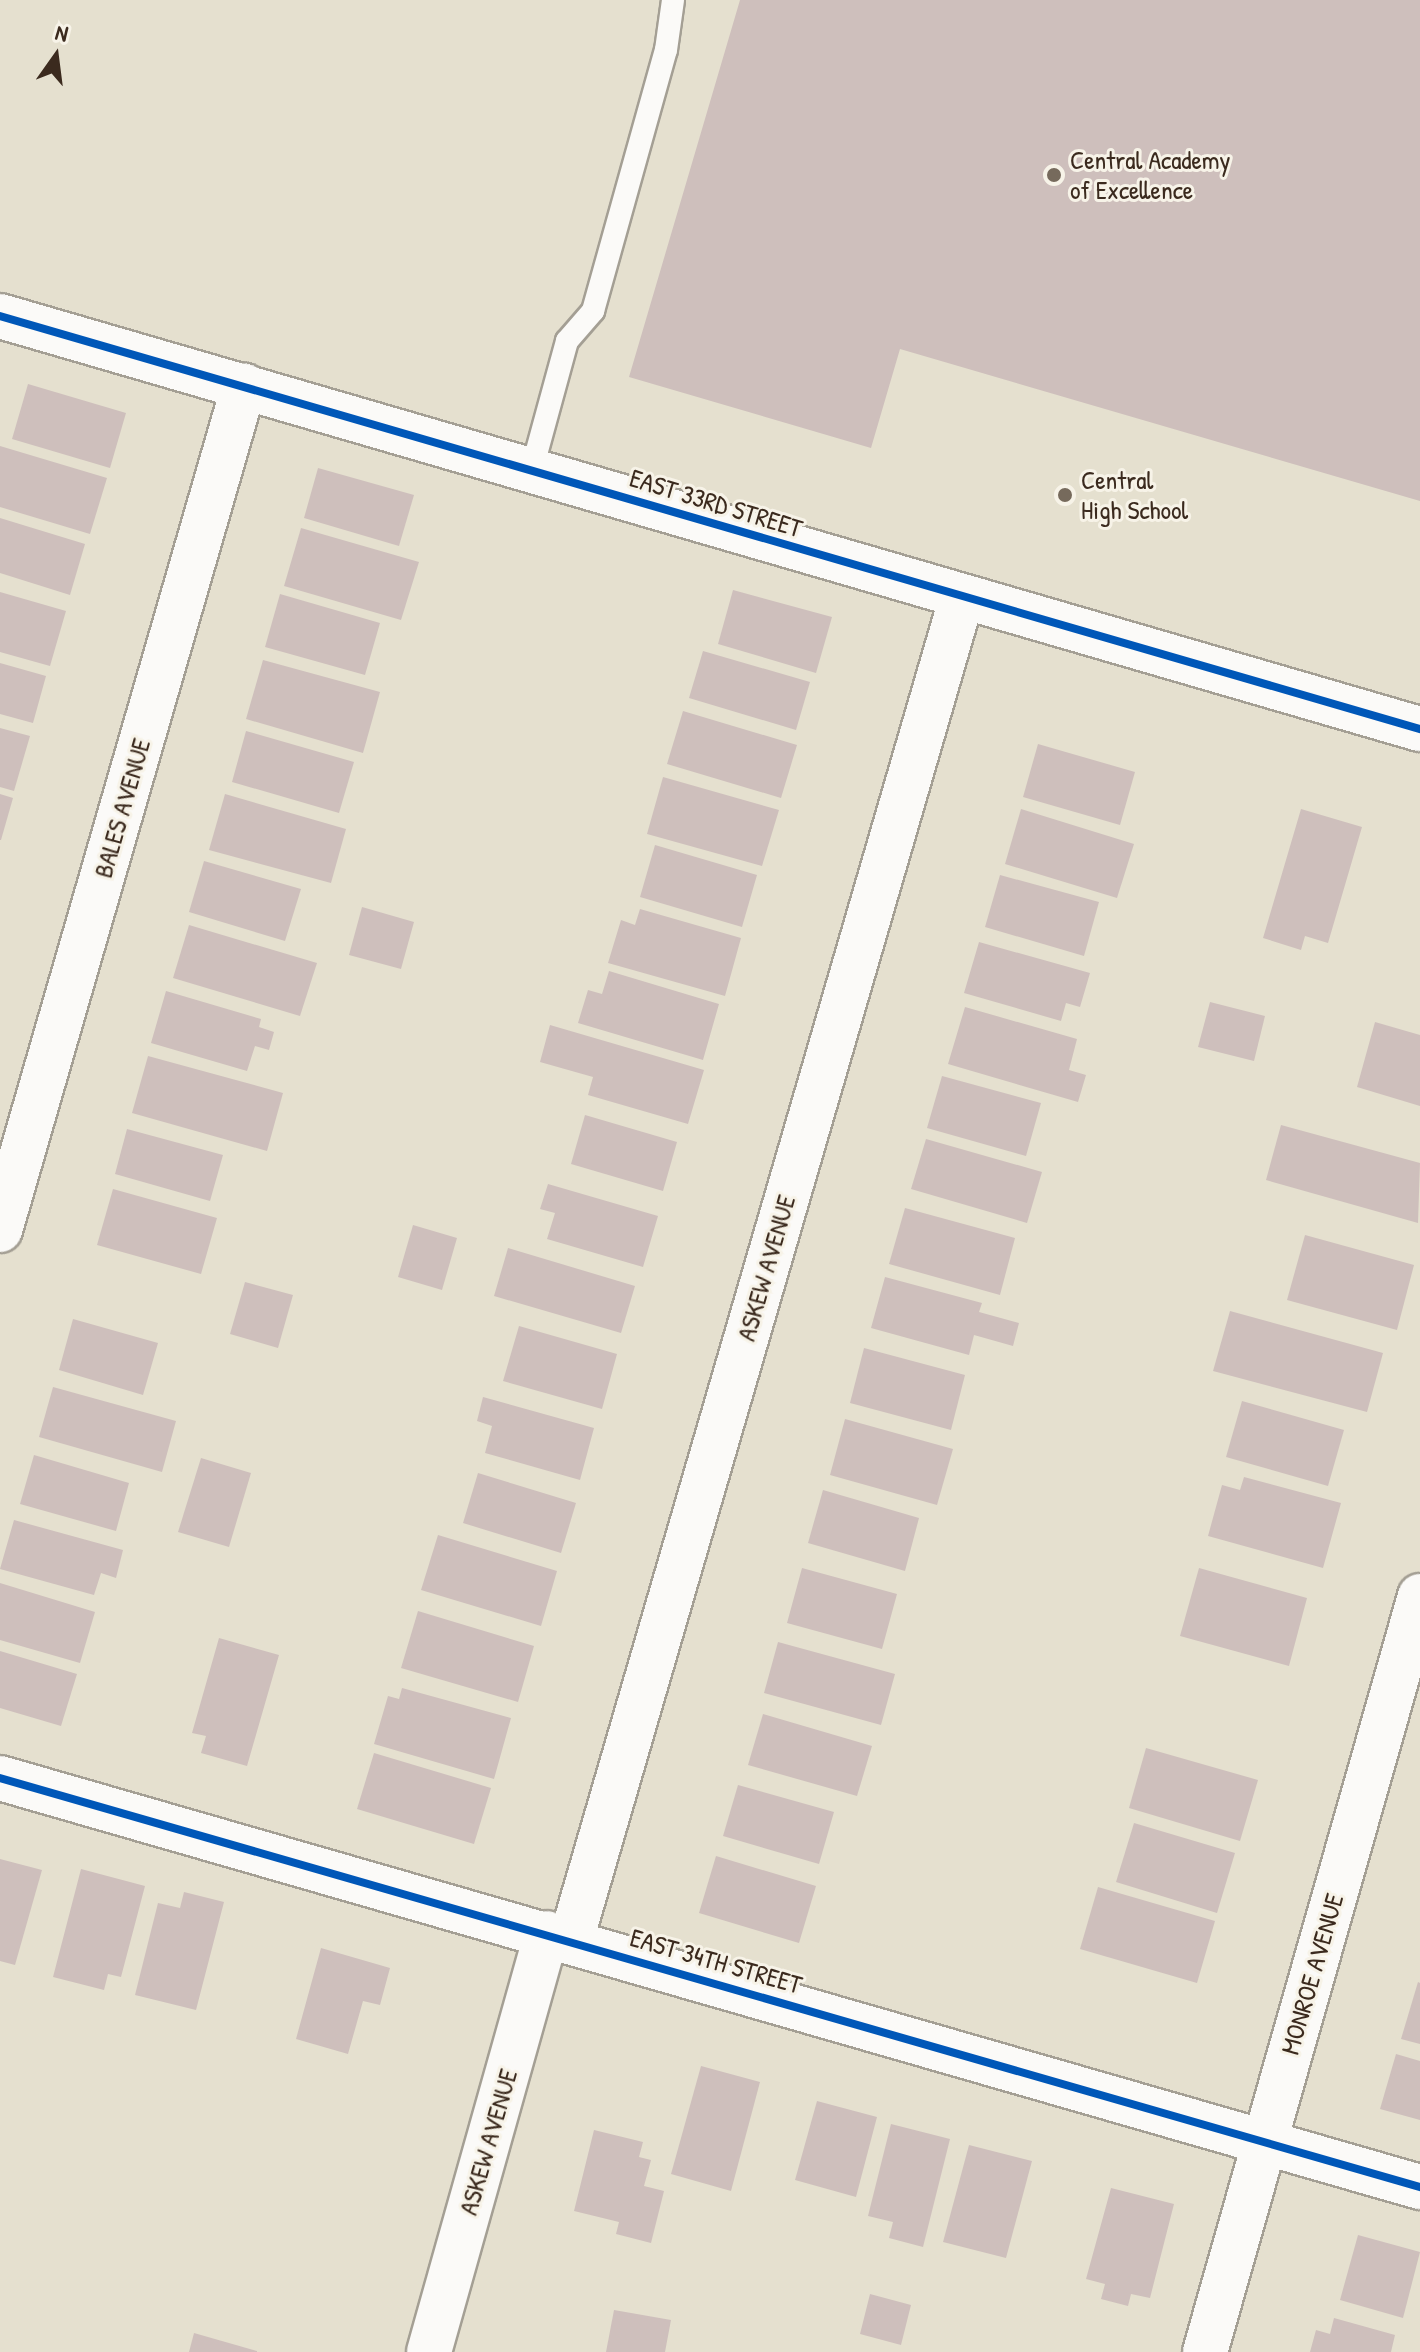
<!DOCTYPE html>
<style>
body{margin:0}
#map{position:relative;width:1420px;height:2352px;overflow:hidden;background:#e5e0cf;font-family:"Patrick Hand",sans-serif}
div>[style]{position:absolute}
.building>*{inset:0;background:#cebfbc}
.roads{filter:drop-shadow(2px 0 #a49f94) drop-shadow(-2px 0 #a49f94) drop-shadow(0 2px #a49f94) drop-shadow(0 -2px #a49f94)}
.service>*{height:22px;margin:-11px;padding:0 11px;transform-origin:11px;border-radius:11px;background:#fbfaf8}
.minor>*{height:44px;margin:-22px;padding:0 22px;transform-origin:22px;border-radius:22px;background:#fbfaf8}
.cycleway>*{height:8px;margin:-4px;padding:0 4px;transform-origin:4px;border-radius:4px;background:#0057b8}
.dots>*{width:22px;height:22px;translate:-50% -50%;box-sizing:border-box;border:4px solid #f7f3e8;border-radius:50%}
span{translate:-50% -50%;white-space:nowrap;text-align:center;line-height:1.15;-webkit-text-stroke:6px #f7f3e8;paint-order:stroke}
.poi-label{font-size:26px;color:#3b2a1e}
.left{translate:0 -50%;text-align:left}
.street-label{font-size:26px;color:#3b2a1e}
.north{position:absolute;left:16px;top:16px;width:80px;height:80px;-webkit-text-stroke:6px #f7f3e8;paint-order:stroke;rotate:14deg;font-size:22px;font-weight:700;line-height:32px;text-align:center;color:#3b2a1e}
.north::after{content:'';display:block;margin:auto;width:28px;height:36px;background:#3b2a1e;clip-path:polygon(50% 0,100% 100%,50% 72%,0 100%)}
</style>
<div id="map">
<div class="building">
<i style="clip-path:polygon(740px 0,1420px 0,1420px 501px,900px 349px,871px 448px,629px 377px)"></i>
<i style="clip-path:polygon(28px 384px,126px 413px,110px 468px,12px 439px)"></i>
<i style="clip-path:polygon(0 446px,107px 478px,90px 534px,0 507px)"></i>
<i style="clip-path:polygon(318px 468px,414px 495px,399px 546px,304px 518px)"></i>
<i style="clip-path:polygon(0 518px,85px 544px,70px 595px,0 573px)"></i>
<i style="clip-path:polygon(301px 528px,419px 562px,401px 620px,284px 586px)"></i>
<i style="clip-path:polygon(733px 590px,832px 617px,816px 673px,718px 644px)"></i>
<i style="clip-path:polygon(0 592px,66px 611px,50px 666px,0 652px)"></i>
<i style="clip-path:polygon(280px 594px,380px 623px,365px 675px,265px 647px)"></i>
<i style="clip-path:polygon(703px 651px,810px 682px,796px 730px,689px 698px)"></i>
<i style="clip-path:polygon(263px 660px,380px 692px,363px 753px,246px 719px)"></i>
<i style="clip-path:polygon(0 663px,46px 676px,33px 723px,0 714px)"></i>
<i style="clip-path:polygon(683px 711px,797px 745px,781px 798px,667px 764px)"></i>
<i style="clip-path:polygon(0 728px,30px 736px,14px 791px,0 787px)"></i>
<i style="clip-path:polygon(246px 731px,354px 762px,339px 813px,232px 782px)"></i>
<i style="clip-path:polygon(1038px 744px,1135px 772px,1120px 825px,1023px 797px)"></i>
<i style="clip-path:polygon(663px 777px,779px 810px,762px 866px,647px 834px)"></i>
<i style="clip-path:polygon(0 794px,13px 798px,1px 840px,0 840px)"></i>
<i style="clip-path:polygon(225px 794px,346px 829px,331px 883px,209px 850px)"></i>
<i style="clip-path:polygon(1021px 809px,1134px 844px,1117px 898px,1005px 864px)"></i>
<i style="clip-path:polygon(1301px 809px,1362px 827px,1328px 943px,1305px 936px,1301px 950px,1263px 938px)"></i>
<i style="clip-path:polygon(655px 845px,757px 875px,742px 927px,640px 897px)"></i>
<i style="clip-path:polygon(204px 861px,301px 889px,285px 941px,189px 912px)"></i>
<i style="clip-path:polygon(1000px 875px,1099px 902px,1084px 956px,985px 927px)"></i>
<i style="clip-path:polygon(362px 907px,414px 922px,401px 969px,349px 955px)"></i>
<i style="clip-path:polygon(640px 909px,741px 938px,725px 996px,608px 963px,621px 920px,635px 925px)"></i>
<i style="clip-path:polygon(189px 925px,317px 963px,300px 1016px,173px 978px)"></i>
<i style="clip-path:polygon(979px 942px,1090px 973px,1080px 1007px,1066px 1003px,1061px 1021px,964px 993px)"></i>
<i style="clip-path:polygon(609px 971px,719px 1004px,703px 1060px,578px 1023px,588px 990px,602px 994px)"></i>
<i style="clip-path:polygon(166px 991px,261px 1019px,259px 1027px,274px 1032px,269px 1050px,255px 1046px,247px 1071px,151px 1043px)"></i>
<i style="clip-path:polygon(1210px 1002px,1265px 1016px,1254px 1061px,1198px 1047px)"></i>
<i style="clip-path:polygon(965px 1007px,1077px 1039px,1069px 1070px,1086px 1075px,1078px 1102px,948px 1064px)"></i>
<i style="clip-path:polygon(1375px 1022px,1420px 1035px,1420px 1106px,1357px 1087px)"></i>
<i style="clip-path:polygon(550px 1025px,704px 1070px,688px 1124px,588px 1095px,593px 1077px,540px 1062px)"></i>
<i style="clip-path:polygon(148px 1056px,283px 1093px,267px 1151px,132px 1113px)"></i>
<i style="clip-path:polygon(942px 1076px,1041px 1103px,1026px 1156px,927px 1128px)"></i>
<i style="clip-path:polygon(585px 1115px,677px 1142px,663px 1191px,571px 1164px)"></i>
<i style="clip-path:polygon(1281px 1125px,1420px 1163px,1418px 1223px,1266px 1180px)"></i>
<i style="clip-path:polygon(127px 1129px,223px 1155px,210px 1201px,115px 1174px)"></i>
<i style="clip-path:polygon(926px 1139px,1042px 1172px,1027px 1223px,911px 1189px)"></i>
<i style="clip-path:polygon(548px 1184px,658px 1216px,643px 1267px,547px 1239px,555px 1213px,540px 1209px)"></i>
<i style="clip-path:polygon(113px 1189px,217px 1218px,201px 1274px,97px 1245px)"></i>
<i style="clip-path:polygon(905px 1208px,1015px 1238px,1000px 1295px,889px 1264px)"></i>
<i style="clip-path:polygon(413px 1225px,457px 1238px,442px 1290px,398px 1277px)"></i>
<i style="clip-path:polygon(1305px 1235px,1414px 1265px,1397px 1330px,1287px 1300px)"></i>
<i style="clip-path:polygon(508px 1248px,635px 1286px,621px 1333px,494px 1296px)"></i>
<i style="clip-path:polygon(885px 1277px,982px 1303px,979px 1312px,1019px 1323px,1013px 1346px,974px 1335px,969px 1355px,871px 1328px)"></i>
<i style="clip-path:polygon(245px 1282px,293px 1295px,278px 1348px,230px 1334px)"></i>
<i style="clip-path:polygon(1230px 1311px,1383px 1353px,1367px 1412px,1213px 1371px)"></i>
<i style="clip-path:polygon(73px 1319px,158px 1343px,143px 1395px,59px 1370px)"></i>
<i style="clip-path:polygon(519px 1326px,617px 1354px,602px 1409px,503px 1381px)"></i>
<i style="clip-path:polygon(864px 1348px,965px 1375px,951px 1430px,850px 1403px)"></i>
<i style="clip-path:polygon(53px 1387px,176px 1421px,162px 1472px,39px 1437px)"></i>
<i style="clip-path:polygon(483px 1397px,594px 1428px,580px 1480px,485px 1453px,492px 1426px,477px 1421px)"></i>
<i style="clip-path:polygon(1242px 1401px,1344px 1430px,1328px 1486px,1226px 1457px)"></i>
<i style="clip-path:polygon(845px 1419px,953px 1449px,937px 1505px,830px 1475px)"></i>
<i style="clip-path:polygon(34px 1455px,129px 1483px,116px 1531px,20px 1504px)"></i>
<i style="clip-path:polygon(201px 1458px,251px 1473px,229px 1547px,178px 1532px)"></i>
<i style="clip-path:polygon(478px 1473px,576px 1503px,561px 1553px,463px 1523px)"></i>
<i style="clip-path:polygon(1244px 1477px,1341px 1503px,1323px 1568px,1208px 1536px,1222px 1485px,1240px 1490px)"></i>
<i style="clip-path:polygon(823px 1490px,919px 1518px,905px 1571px,808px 1543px)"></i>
<i style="clip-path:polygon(14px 1520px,123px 1550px,116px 1578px,101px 1573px,94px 1595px,0 1569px)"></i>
<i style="clip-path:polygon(438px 1535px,557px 1571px,541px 1626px,421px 1590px)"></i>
<i style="clip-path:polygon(802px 1568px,897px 1594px,882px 1649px,787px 1623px)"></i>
<i style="clip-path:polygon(1199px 1568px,1307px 1598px,1289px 1666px,1180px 1636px)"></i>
<i style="clip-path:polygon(0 1583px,95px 1612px,80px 1663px,0 1640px)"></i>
<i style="clip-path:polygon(418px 1611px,534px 1646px,518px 1702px,401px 1668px)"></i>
<i style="clip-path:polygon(219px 1638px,279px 1655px,247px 1766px,201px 1753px,206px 1736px,192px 1733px)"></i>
<i style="clip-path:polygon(778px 1642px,895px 1674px,881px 1725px,764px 1693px)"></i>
<i style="clip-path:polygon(0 1651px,77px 1674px,61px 1726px,0 1708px)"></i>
<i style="clip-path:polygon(402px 1688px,511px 1718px,494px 1779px,374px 1744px,388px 1696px,399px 1699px)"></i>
<i style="clip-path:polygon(763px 1714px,872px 1746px,857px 1796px,748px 1765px)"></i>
<i style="clip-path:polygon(1146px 1748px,1258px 1780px,1240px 1841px,1129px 1808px)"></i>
<i style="clip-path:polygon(374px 1753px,491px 1788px,474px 1844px,357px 1809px)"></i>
<i style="clip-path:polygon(738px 1785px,834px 1812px,819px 1864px,723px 1836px)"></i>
<i style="clip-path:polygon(1134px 1823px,1235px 1853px,1217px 1913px,1116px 1882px)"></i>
<i style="clip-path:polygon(716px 1856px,816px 1886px,799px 1943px,699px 1913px)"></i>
<i style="clip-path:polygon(0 1859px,42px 1870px,15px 1965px,0 1961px)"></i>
<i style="clip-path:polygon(81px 1869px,145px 1886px,121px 1977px,108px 1974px,104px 1990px,53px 1977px)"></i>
<i style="clip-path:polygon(1098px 1887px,1215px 1921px,1197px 1983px,1080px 1949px)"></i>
<i style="clip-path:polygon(184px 1892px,224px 1902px,196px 2010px,135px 1995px,158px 1903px,180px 1908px)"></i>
<i style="clip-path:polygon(321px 1948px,390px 1968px,380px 2005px,363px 2001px,348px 2054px,296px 2039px)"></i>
<i style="clip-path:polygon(1418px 1982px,1420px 1983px,1420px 2044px,1401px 2039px)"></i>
<i style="clip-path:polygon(1396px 2054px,1420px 2061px,1420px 2120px,1380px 2109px)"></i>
<i style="clip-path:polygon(701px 2066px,760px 2082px,731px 2191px,671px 2174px)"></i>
<i style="clip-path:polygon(817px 2101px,877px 2117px,856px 2197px,795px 2180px)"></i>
<i style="clip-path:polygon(891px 2124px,950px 2139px,923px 2247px,889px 2238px,893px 2222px,868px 2216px)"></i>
<i style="clip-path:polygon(594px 2130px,643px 2142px,639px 2157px,651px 2160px,644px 2186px,664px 2191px,651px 2243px,616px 2234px,619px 2222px,574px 2211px)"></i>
<i style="clip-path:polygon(969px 2145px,1032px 2161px,1006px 2258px,943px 2242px)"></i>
<i style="clip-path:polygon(1111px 2188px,1174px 2204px,1150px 2298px,1131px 2294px,1128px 2306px,1101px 2299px,1105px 2284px,1086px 2279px)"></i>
<i style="clip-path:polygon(1358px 2235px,1420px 2252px,1403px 2318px,1340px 2300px)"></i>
<i style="clip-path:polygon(870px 2294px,911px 2305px,901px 2345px,860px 2334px)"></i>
<i style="clip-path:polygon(614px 2310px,671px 2320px,665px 2352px,606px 2352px)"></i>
<i style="clip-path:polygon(1334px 2318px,1395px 2335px,1391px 2352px,1310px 2352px,1316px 2330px,1330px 2334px)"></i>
<i style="clip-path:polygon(194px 2333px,257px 2351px,257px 2352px,189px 2352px)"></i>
</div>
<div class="roads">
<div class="service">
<i style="left:532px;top:469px;width:133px;rotate:-74.7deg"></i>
<i style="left:567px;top:341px;width:40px;rotate:-49deg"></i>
<i style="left:593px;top:311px;width:271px;rotate:-74.4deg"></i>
<i style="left:666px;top:50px;width:50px;rotate:-82deg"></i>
</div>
<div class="minor">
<i style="left:0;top:316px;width:1479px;rotate:16.22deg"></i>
<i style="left:0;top:1230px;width:879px;rotate:-73.88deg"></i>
<i style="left:0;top:1778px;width:1478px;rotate:16.07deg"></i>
<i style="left:571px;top:1940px;width:1399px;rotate:-73.77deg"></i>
<i style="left:429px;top:2352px;width:435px;rotate:-74.3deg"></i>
<i style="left:1205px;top:2352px;width:786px;rotate:-74.12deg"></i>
</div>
</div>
<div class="cycleway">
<i style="left:0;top:316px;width:1479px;rotate:16.22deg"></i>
<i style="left:0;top:1778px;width:1478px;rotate:16.07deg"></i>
</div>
<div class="dots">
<i style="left:1054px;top:175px;background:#766a5c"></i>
<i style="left:1065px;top:495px;background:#766a5c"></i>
</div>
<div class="poi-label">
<span class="left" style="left:1070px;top:175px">Central Academy<br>of Excellence</span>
<span class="left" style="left:1081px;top:495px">Central<br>High School</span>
</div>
<div class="street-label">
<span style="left:716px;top:503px;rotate:17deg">EAST 33RD STREET</span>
<span style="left:122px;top:808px;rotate:-74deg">BALES AVENUE</span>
<span style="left:766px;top:1268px;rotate:-74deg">ASKEW AVENUE</span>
<span style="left:716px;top:1961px;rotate:16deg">EAST 34TH STREET</span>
<span style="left:1312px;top:1974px;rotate:-74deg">MONROE AVENUE</span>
<span style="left:488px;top:2142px;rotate:-74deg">ASKEW AVENUE</span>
</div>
<div class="north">N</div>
</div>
